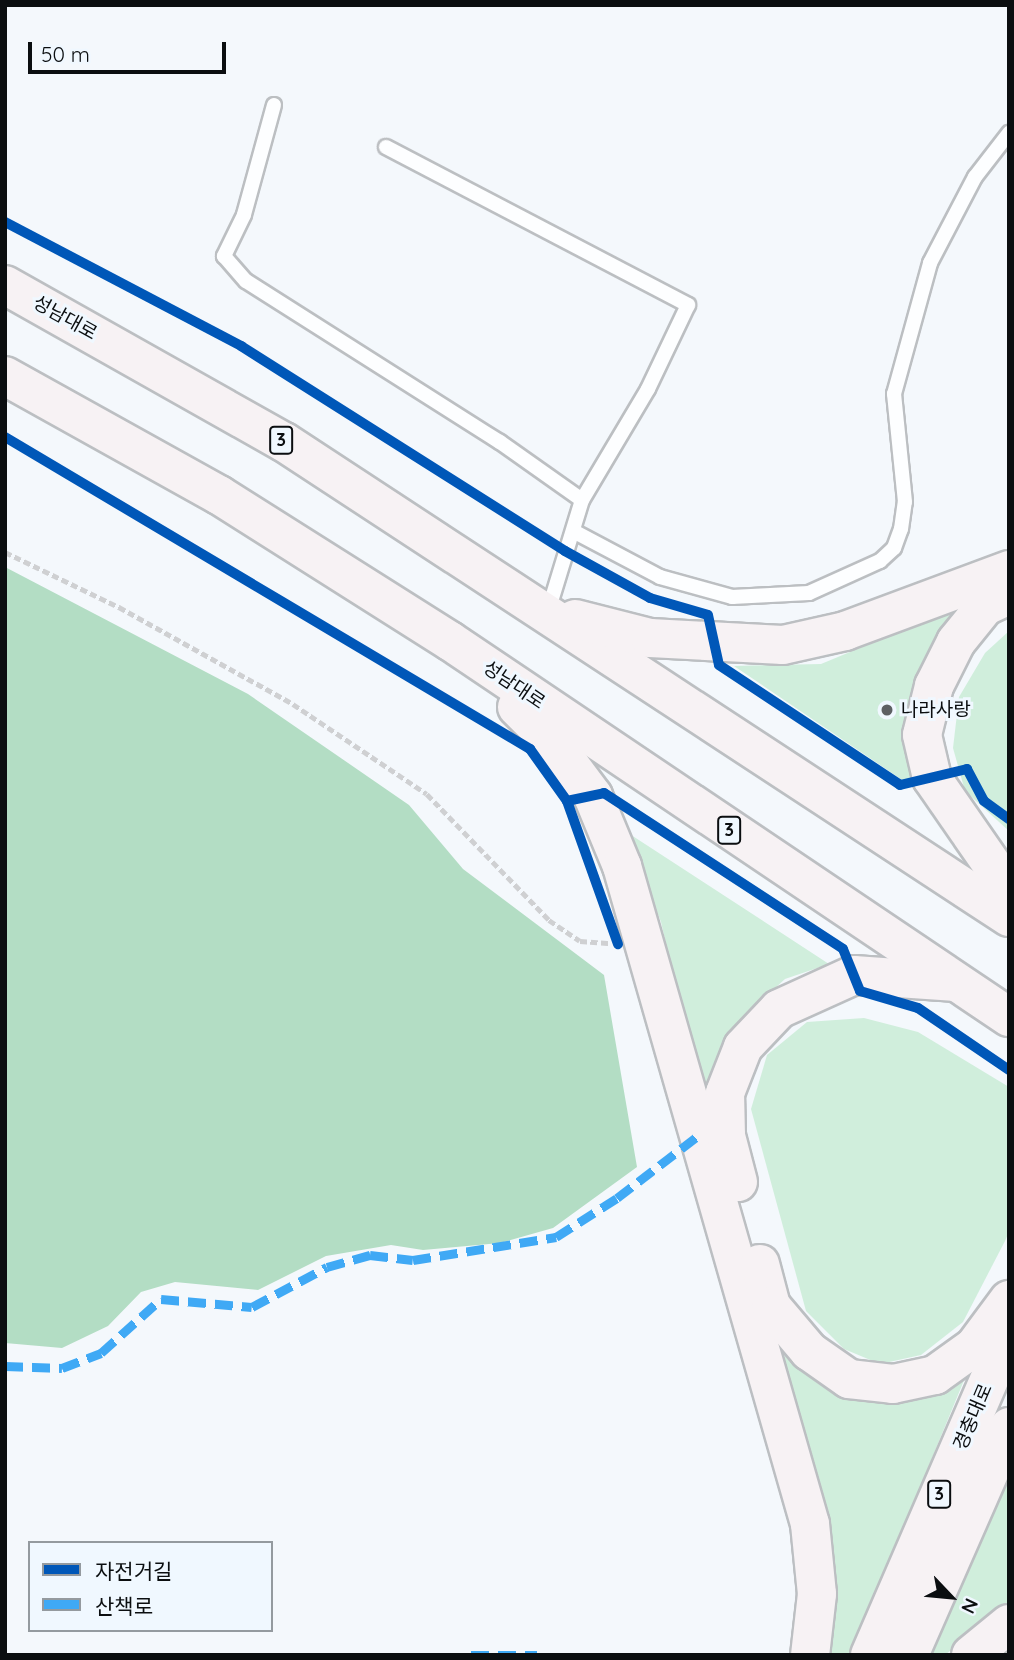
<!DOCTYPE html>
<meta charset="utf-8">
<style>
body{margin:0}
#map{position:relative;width:1014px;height:1660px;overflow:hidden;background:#f4f8fc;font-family:Quicksand,"Noto Sans KR",sans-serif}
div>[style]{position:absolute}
.green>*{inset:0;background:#d0eedc}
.forest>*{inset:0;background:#b3ddc4}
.path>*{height:4.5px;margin-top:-2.25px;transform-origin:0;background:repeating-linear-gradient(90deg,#cfd0d2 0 7px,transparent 0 10.5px)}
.roads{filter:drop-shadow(2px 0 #bcbfc2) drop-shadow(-2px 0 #bcbfc2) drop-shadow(0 2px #bcbfc2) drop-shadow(0 -2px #bcbfc2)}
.lane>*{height:14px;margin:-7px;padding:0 7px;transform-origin:7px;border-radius:7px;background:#fdfeff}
.primary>*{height:38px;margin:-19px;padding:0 19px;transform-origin:19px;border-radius:19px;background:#f7f2f4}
.quiet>*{height:9px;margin-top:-4.5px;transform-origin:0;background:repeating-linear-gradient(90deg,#3fa9f5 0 18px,transparent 0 27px)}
.cycleway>*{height:10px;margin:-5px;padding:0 5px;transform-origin:5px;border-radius:5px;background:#0057b8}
.dots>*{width:19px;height:19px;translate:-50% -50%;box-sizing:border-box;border:4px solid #f0f8ff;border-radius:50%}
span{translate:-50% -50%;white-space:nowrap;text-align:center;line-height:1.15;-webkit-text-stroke:6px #f0f8ff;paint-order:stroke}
.shield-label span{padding:2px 5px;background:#f0f8ff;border:2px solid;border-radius:5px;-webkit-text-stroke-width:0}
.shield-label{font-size:18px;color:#0b0e10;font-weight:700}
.street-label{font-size:19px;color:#0b0e10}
.poi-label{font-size:19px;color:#0b0e10}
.left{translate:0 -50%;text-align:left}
.frame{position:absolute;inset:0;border:7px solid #0b0e10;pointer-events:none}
.legend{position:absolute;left:28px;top:1541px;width:245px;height:91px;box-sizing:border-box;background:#f0f8ff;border:2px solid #949a9f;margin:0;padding:9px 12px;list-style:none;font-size:21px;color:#0b0e10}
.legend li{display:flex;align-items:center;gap:14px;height:35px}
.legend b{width:35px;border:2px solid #949a9f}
.north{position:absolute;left:916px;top:1562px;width:70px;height:70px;-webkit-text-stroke:5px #f0f8ff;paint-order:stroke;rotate:116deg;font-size:19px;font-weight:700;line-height:28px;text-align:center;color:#0b0e10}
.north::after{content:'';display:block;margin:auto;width:24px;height:32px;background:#0b0e10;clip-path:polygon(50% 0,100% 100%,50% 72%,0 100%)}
.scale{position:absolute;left:28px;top:42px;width:198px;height:32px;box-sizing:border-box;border:4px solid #0b0e10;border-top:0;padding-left:9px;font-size:21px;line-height:24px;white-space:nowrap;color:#0b0e10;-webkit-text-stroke:5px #f0f8ff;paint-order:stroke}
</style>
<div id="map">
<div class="green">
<i style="clip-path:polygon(966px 604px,917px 790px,734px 666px,821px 664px)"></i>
<i style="clip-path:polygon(1009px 631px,1009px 831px,965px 791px,953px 748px,959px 697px,985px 653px)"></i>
<i style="clip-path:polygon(625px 831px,829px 964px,785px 979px,751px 1010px,711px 1117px,691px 1054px,661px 922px)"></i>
<i style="clip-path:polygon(864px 1018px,918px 1032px,1009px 1087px,1009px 1232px,1005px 1241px,963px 1322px,921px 1355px,880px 1364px,844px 1349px,806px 1311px,751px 1109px,767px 1055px,807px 1022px)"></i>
<i style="clip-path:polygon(773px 1342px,833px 1384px,967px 1373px,851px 1655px,830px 1655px,832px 1636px)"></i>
<i style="clip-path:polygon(1009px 1460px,1009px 1602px,945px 1655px,928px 1655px)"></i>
</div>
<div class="forest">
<i style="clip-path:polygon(5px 567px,248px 694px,409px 805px,463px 869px,604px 975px,637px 1167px,553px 1228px,500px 1243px,423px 1250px,391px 1245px,326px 1256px,258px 1290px,175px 1282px,141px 1292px,108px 1326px,62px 1348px,5px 1343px)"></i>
</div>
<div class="path">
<i style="left:5px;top:552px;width:127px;rotate:25.8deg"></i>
<i style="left:119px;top:607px;width:199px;rotate:29.1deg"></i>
<i style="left:293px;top:704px;width:161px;rotate:33.9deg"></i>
<i style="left:427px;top:794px;width:175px;rotate:45.9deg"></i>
<i style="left:549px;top:920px;width:37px;rotate:34deg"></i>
<i style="left:580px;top:941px;width:31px;rotate:4deg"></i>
</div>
<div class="roads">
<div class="lane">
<i style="left:274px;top:105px;width:114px;rotate:105.3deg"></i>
<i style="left:244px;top:215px;width:46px;rotate:116deg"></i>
<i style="left:224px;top:256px;width:33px;rotate:49deg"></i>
<i style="left:246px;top:281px;width:301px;rotate:32.4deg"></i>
<i style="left:500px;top:442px;width:100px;rotate:35.3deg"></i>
<i style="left:386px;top:147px;width:341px;rotate:27.6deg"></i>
<i style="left:688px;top:305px;width:93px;rotate:115.5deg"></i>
<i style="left:648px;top:389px;width:129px;rotate:120.7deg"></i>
<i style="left:582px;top:500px;width:116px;rotate:107deg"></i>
<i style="left:575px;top:532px;width:96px;rotate:27.9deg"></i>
<i style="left:660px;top:577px;width:75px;rotate:15.5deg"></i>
<i style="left:732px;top:597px;width:77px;rotate:-3deg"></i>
<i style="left:809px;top:593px;width:78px;rotate:-24.3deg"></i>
<i style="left:880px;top:561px;width:19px;rotate:-43deg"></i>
<i style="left:894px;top:548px;width:20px;rotate:-70deg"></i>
<i style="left:901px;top:529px;width:27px;rotate:-82deg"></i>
<i style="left:905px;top:502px;width:109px;rotate:-95.8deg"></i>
<i style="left:894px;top:394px;width:136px;rotate:-74.6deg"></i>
<i style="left:930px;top:263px;width:97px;rotate:-62.4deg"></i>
<i style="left:975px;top:177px;width:56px;rotate:-52.3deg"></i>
</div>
<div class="primary">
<i style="left:5px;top:285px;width:320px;rotate:29.4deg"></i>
<i style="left:284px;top:442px;width:867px;rotate:33.23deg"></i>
<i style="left:5px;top:376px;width:245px;rotate:29.1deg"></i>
<i style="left:219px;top:495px;width:273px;rotate:32.3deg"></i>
<i style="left:450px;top:641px;width:674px;rotate:33.93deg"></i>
<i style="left:1009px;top:595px;width:26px;rotate:155deg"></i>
<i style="left:985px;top:606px;width:46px;rotate:128.9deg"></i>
<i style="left:956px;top:642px;width:49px;rotate:116.6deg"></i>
<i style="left:934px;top:686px;width:50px;rotate:103.8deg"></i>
<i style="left:922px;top:735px;width:44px;rotate:76.9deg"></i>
<i style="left:932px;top:778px;width:135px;rotate:55.3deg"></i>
<i style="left:575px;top:619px;width:77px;rotate:14.2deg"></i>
<i style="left:650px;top:638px;width:133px;rotate:3deg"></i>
<i style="left:783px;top:645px;width:64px;rotate:-12.7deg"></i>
<i style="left:845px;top:631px;width:175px;rotate:-20.4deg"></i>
<i style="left:517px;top:707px;width:54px;rotate:45deg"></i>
<i style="left:555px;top:745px;width:64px;rotate:53.3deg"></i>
<i style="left:593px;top:796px;width:76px;rotate:67.5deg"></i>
<i style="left:622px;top:866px;width:684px;rotate:74.05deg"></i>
<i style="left:810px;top:1524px;width:70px;rotate:84.3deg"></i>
<i style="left:817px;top:1594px;width:61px;rotate:96.5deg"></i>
<i style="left:738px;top:1182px;width:48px;rotate:-104.6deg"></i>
<i style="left:726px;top:1136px;width:43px;rotate:-91.3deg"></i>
<i style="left:725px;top:1093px;width:49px;rotate:-68.6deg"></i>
<i style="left:743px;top:1047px;width:52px;rotate:-46.5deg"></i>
<i style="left:779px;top:1009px;width:82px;rotate:-24.4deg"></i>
<i style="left:854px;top:975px;width:99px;rotate:4deg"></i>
<i style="left:760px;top:1264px;width:43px;rotate:75.3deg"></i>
<i style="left:771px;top:1306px;width:59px;rotate:49.8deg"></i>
<i style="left:809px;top:1351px;width:49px;rotate:35deg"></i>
<i style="left:849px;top:1379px;width:44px;rotate:6.5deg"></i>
<i style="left:893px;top:1384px;width:43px;rotate:-12.1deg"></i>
<i style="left:935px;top:1375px;width:48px;rotate:-35.7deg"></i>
<i style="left:974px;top:1347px;width:59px;rotate:-53.3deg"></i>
<i style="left:870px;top:1655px;width:350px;rotate:-66.6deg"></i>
<i style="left:909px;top:1655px;width:249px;rotate:-66.3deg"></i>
<i style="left:971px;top:1655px;width:49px;rotate:-39.2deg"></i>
</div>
</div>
<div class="quiet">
<i style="left:5px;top:1366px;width:57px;rotate:2deg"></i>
<i style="left:62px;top:1368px;width:42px;rotate:-21deg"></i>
<i style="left:101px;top:1353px;width:81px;rotate:-42deg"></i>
<i style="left:161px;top:1299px;width:91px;rotate:5deg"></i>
<i style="left:252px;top:1307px;width:85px;rotate:-28.1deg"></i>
<i style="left:327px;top:1267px;width:45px;rotate:-15.6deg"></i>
<i style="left:370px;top:1255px;width:43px;rotate:6.6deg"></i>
<i style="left:413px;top:1260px;width:145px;rotate:-9.1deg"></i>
<i style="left:556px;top:1237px;width:72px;rotate:-32.6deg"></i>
<i style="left:617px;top:1198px;width:103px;rotate:-37.5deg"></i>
<i style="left:471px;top:1655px;width:66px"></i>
</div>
<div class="cycleway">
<i style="left:5px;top:222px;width:267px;rotate:27.7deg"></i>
<i style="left:241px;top:346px;width:383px;rotate:32.3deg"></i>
<i style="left:565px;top:551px;width:97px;rotate:28.9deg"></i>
<i style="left:650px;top:598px;width:60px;rotate:16.3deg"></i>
<i style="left:708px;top:615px;width:51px;rotate:77.6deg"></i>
<i style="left:719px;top:665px;width:217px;rotate:33.5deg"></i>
<i style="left:900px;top:785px;width:69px;rotate:-13.4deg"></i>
<i style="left:967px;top:769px;width:36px;rotate:62deg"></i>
<i style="left:984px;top:801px;width:31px;rotate:36deg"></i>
<i style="left:5px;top:437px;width:611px;rotate:30.72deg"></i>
<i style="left:530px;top:749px;width:64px;rotate:54.6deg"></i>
<i style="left:567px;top:801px;width:152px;rotate:70.4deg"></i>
<i style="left:567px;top:801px;width:38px;rotate:-12deg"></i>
<i style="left:604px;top:793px;width:285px;rotate:33.1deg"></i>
<i style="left:843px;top:949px;width:45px;rotate:68deg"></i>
<i style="left:860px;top:991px;width:60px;rotate:16.3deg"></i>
<i style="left:918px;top:1008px;width:110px;rotate:34.3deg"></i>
</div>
<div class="dots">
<i style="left:887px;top:710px;background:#5d6063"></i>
</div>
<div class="shield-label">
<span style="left:281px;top:440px">3</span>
<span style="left:729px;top:830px">3</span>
<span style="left:939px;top:1494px">3</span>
</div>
<div class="street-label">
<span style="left:65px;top:318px;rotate:29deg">성남대로</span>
<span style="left:514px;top:685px;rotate:34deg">성남대로</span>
<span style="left:973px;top:1417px;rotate:-67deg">경충대로</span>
</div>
<div class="poi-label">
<span class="left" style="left:901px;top:710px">나라사랑</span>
</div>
<div class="frame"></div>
<ul class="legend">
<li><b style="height:9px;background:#0057b8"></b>자전거길</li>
<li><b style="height:9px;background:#3fa9f5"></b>산책로</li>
</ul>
<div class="north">N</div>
<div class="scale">50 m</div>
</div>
